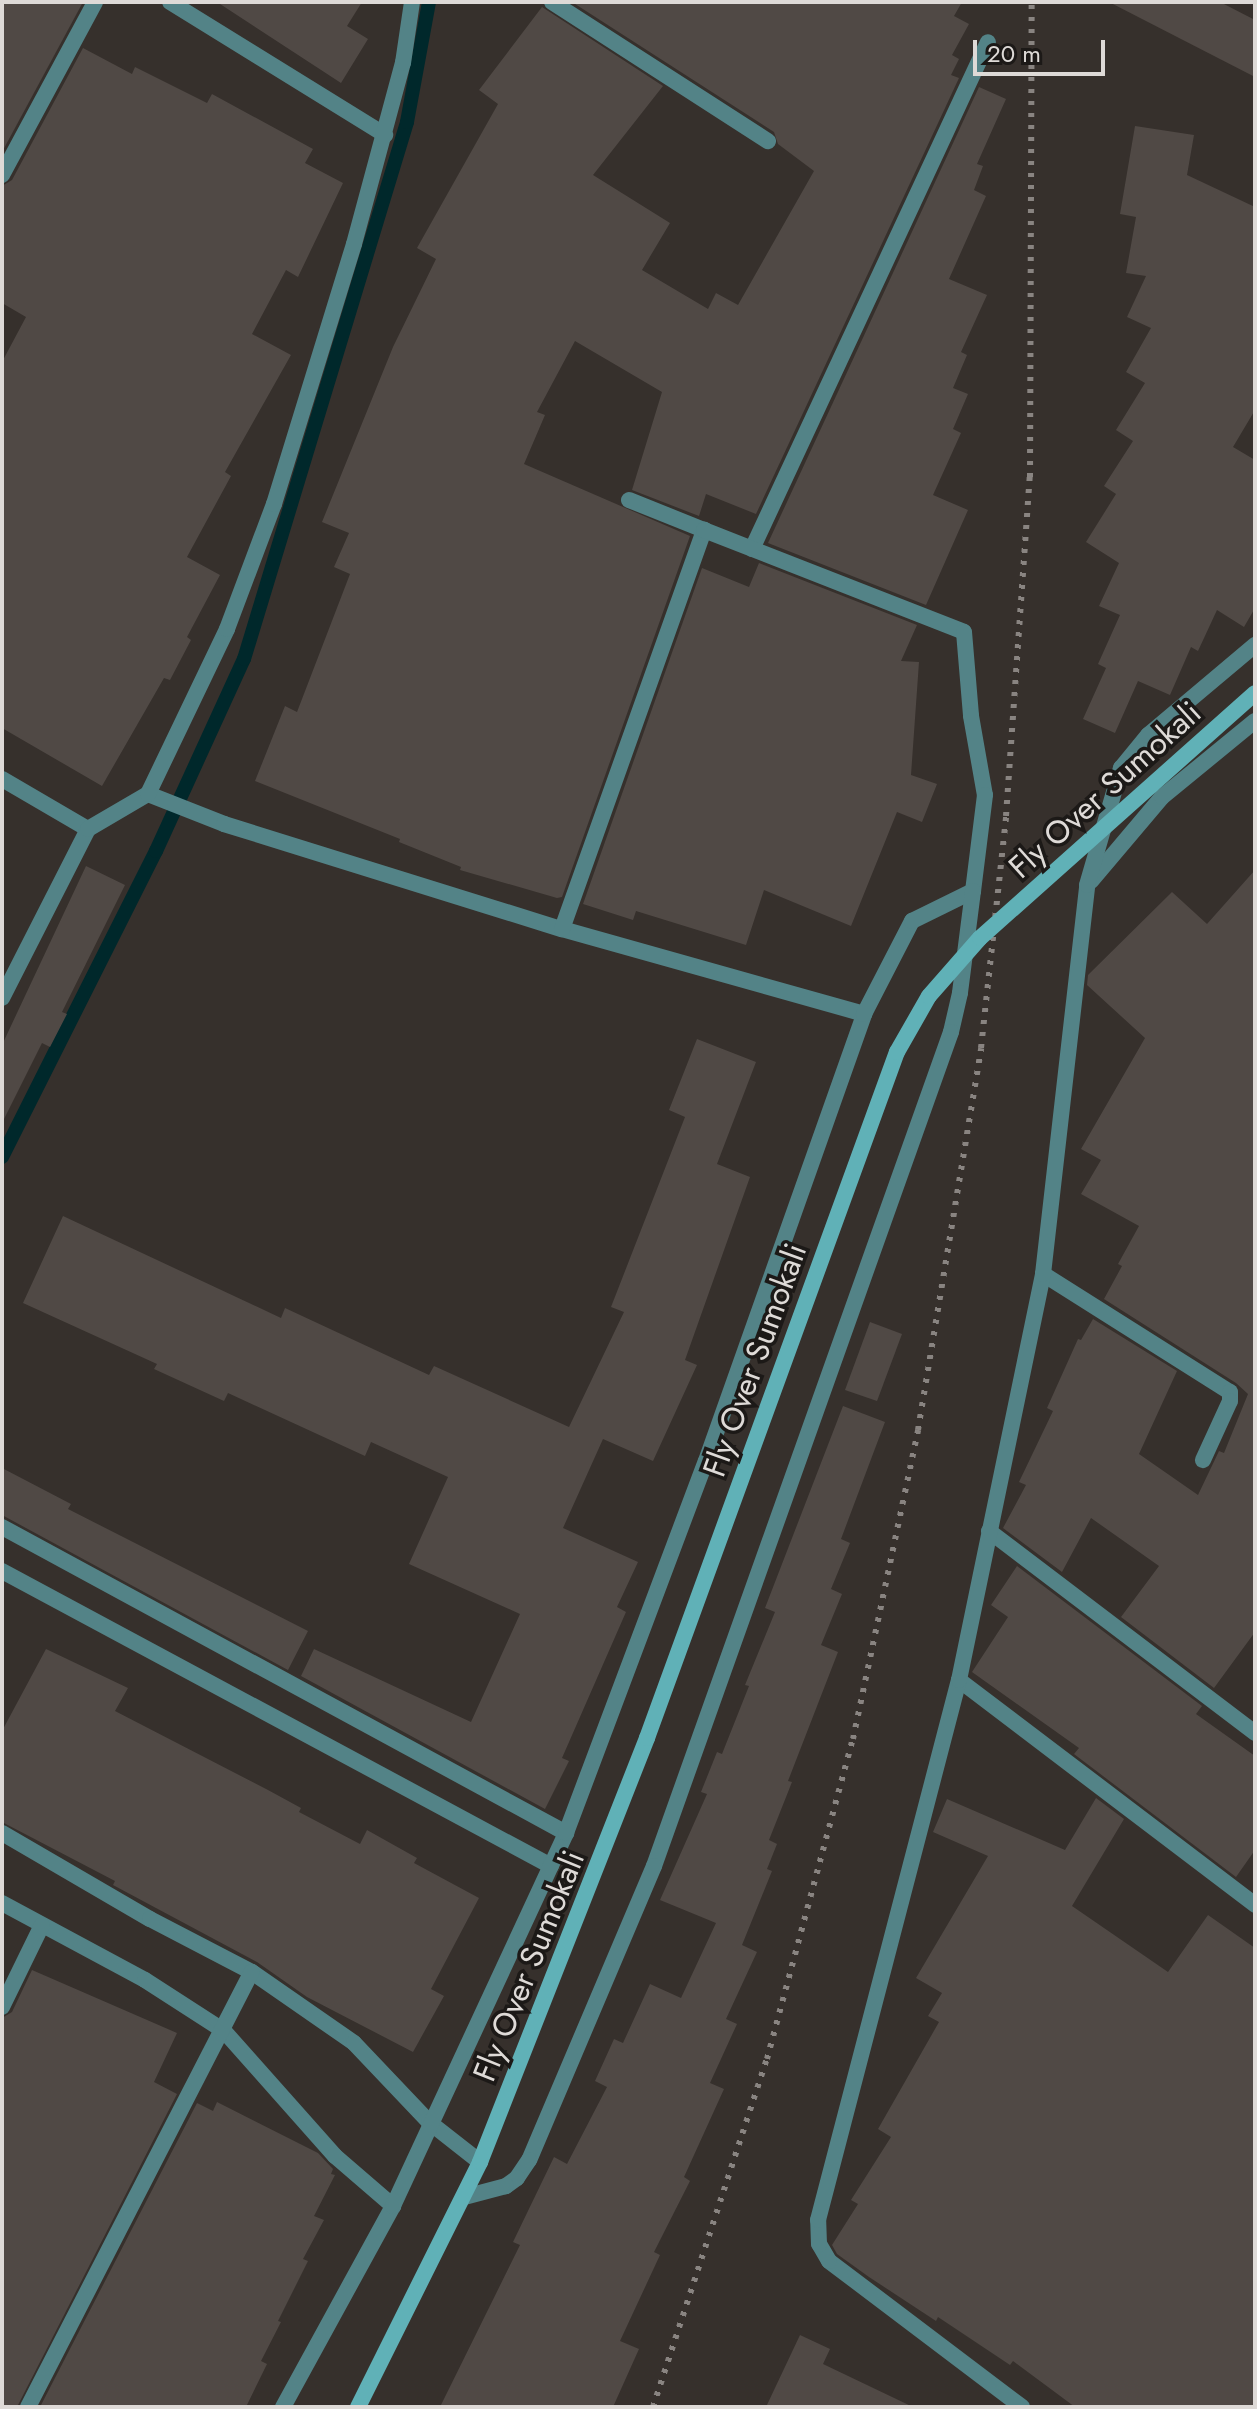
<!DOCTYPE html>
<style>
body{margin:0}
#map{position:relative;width:1257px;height:2409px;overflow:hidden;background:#36302c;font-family:Jost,sans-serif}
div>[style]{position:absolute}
.stream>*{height:14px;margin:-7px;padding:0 7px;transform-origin:7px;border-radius:7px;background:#00282b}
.building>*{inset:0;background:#504945}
.minor>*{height:16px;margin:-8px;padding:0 8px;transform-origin:8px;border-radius:8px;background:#538387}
.secondary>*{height:16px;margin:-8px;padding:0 8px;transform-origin:8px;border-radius:8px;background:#60b1b7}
.rail>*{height:6px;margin-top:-3px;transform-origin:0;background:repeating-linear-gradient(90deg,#898481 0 4px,transparent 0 12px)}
.secondary-bridge>*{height:16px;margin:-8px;padding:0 8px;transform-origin:8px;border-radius:8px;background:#60b1b7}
span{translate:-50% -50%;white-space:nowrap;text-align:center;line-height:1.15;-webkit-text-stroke:7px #1c1917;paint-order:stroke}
.street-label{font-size:32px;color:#dedad7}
.frame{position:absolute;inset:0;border:4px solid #dedad7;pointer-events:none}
.scale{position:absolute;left:973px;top:40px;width:132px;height:36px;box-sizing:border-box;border:4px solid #dedad7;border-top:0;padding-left:10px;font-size:24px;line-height:28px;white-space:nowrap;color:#dedad7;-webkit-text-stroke:6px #1c1917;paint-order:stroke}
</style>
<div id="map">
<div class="stream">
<i style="left:2px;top:1157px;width:343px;rotate:-63.3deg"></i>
<i style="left:156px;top:851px;width:211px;rotate:-65.4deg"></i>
<i style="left:244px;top:659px;width:561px;rotate:-73.11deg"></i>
<i style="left:407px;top:122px;width:122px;rotate:-79.6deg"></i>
</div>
<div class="building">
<i style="clip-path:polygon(2px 2px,83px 2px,2px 152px)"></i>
<i style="clip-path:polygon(217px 2px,362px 2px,347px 26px,368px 39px,341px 83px)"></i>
<i style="clip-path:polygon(572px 2px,962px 2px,954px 16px,969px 24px,952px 55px,959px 59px,951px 75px,959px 78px,756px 514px,706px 494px,699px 516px,632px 490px,662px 392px,575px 341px,537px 412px,545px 415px,524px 464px,690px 536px,562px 897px,557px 898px,460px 870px,461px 867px,399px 842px,400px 839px,255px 781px,285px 706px,297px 712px,350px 574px,334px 567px,349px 533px,322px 522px,393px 347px,436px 259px,417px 248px,498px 104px,479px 90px,542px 7px,663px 86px,593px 175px,670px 223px,642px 270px,708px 309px,716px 293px,738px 305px,814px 171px,778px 144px,774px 132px)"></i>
<i style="clip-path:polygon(1109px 2px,1220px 2px,1255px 20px,1255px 77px)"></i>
<i style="clip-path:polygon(83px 48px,132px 74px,135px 67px,207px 103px,212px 94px,313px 149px,305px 163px,343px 183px,298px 277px,286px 270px,252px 334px,291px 355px,225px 472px,231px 476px,187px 557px,220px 575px,187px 637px,191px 640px,170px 680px,164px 678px,102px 786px,2px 728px,2px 362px,26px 317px,2px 303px,2px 186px,12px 180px)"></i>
<i style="clip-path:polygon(979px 87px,1006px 99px,977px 164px,983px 166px,974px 190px,986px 196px,949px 279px,987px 295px,961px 352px,967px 355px,953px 388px,968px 394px,953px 429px,961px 433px,933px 495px,968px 510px,926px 605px,768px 543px)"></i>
<i style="clip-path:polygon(1135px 126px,1194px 135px,1187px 175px,1255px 207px,1255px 410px,1233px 447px,1255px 460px,1255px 608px,1244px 627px,1217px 610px,1198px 651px,1191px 647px,1170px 695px,1138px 681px,1115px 733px,1083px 719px,1106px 668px,1098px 664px,1120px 615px,1099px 606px,1119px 563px,1086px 542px,1116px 494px,1104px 486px,1133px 441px,1116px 430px,1145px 383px,1126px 372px,1151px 328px,1127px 317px,1146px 276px,1126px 273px,1136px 217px,1120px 214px)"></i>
<i style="clip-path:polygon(759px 563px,917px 625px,901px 661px,919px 662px,911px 775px,937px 784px,922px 822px,897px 812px,851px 926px,764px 890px,746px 945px,636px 911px,633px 920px,583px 904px,702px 568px,749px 587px)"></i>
<i style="clip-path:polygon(86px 866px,125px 885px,62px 1012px,67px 1014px,50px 1047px,42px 1043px,2px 1123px,2px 1045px)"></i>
<i style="clip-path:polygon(1255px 870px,1255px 1632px,1214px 1688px,1121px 1617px,1159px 1566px,1091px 1518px,1062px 1572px,1003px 1528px,1026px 1485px,1019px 1482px,1053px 1411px,1047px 1408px,1078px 1339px,1081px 1340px,1093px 1319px,1177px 1371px,1139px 1454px,1198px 1495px,1219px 1451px,1224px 1453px,1248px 1394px,1236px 1383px,1104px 1299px,1122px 1266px,1118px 1264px,1139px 1226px,1081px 1194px,1101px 1160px,1081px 1149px,1145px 1038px,1087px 985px,1088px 975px,1172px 892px,1207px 924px)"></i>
<i style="clip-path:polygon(697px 1039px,756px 1062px,717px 1164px,750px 1177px,685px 1360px,697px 1365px,653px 1461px,603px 1439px,563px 1528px,638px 1562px,617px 1607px,626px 1612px,562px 1758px,569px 1761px,545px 1809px,301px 1676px,314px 1649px,471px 1722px,520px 1614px,409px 1564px,448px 1477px,371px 1442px,365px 1456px,228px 1393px,224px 1401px,154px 1369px,157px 1364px,23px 1303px,63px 1216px,281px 1318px,285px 1308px,429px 1375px,434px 1366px,569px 1427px,624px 1312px,611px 1307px,685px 1117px,669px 1110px)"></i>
<i style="clip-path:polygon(870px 1322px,902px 1334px,877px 1401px,845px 1390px)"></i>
<i style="clip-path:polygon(843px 1406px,885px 1422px,841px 1539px,850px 1543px,831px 1589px,842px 1594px,821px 1645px,838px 1652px,788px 1781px,792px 1782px,769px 1840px,777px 1844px,767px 1869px,772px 1871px,742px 1945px,757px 1952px,726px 2019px,737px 2024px,710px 2083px,724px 2089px,684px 2177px,690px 2181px,654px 2252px,660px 2255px,620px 2341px,639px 2349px,613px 2407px,440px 2407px,520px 2245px,513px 2242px,554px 2157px,567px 2164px,607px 2087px,595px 2081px,614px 2039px,623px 2043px,650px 1984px,681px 1998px,716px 1923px,660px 1900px,707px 1794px,701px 1792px,717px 1752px,722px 1754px,749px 1686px,745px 1685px,775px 1612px,765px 1608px)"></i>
<i style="clip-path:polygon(2px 1468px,71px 1504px,68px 1509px,308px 1631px,288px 1670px,2px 1515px)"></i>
<i style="clip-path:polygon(1017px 1566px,1202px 1706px,1196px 1714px,1255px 1756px,1255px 1850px,1236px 1877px,1074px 1754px,1079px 1748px,972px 1672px,1008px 1617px,991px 1605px)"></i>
<i style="clip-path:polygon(46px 1649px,128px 1688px,115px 1711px,268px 1790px,301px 1808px,299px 1812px,360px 1844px,367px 1830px,417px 1858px,414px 1863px,479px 1898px,431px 1989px,444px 1996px,413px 2052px,307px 1997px,257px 1962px,113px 1885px,115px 1881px,2px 1822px,2px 1731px)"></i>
<i style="clip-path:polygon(1096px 1798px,1124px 1819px,1072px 1906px,1168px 1972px,1208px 1915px,1255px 1948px,1255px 2407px,1075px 2407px,1013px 2361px,1010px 2365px,938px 2317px,936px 2321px,869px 2277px,837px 2254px,832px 2245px,858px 2204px,851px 2200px,891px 2137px,878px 2129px,939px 2022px,928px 2016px,942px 1993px,916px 1978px,988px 1856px,933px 1832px,947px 1799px,1065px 1850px)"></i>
<i style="clip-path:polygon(32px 1970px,177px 2033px,154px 2082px,177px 2094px,17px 2407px,2px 2407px,2px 2018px,12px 2012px)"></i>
<i style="clip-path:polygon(217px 2102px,318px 2153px,333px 2169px,331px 2174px,335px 2175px,314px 2216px,324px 2220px,303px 2259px,308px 2261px,278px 2321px,281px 2322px,261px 2361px,267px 2364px,246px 2407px,40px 2407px,197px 2103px,213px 2111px)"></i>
<i style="clip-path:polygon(800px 2335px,830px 2349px,823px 2364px,913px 2407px,766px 2407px)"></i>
</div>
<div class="minor">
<i style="left:170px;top:2px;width:253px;rotate:31.7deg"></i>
<i style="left:552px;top:2px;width:257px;rotate:32.8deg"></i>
<i style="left:2px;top:175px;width:196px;rotate:-61.7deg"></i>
<i style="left:629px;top:500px;width:81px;rotate:21.8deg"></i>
<i style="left:752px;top:549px;width:559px;rotate:-65.04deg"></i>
<i style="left:2px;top:779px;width:99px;rotate:30.2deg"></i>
<i style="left:148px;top:794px;width:82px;rotate:21.5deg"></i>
<i style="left:224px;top:824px;width:354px;rotate:17.3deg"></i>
<i style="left:562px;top:929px;width:314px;rotate:15.7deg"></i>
<i style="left:1091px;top:881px;width:110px;rotate:-49.8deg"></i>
<i style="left:1162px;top:797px;width:120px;rotate:-39.3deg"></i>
<i style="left:562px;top:929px;width:424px;rotate:-70.4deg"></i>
<i style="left:704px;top:530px;width:279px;rotate:21.4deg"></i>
<i style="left:964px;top:632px;width:84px;rotate:85.2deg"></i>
<i style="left:971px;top:716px;width:80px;rotate:80deg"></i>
<i style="left:985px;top:795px;width:97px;rotate:97.1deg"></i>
<i style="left:2px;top:998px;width:190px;rotate:-63deg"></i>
<i style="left:88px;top:829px;width:69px;rotate:-30.3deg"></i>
<i style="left:148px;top:794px;width:183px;rotate:-64.4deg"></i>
<i style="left:227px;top:629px;width:134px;rotate:-69.4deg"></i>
<i style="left:274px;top:504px;width:272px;rotate:-72.9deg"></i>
<i style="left:354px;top:244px;width:188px;rotate:-74.9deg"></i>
<i style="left:403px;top:63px;width:62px;rotate:-81.6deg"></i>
<i style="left:1043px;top:1274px;width:221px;rotate:32.3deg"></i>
<i style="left:1230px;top:1392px;width:9px;rotate:90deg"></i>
<i style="left:1230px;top:1401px;width:65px;rotate:114.6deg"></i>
<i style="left:2px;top:1527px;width:642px;rotate:28.48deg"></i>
<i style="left:989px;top:1531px;width:334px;rotate:37.2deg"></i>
<i style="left:2px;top:1571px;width:623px;rotate:28.25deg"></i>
<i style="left:959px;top:1680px;width:372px;rotate:37.2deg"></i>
<i style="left:2px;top:1833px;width:171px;rotate:30.2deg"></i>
<i style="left:150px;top:1919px;width:115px;rotate:27.5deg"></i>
<i style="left:252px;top:1972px;width:124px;rotate:34.8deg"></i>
<i style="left:354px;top:2043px;width:109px;rotate:46.5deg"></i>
<i style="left:429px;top:2122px;width:65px;rotate:38.1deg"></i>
<i style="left:2px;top:1903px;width:162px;rotate:28.3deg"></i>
<i style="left:145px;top:1980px;width:94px;rotate:32.8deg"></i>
<i style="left:224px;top:2031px;width:167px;rotate:48.4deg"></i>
<i style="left:335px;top:2156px;width:77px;rotate:40.8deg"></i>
<i style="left:2px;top:2007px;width:91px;rotate:-64deg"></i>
<i style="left:28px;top:2407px;width:489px;rotate:-62.8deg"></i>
<i style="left:283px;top:2407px;width:229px;rotate:-61.3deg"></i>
<i style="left:393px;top:2206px;width:411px;rotate:-65.1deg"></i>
<i style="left:566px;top:1833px;width:397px;rotate:-69.4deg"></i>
<i style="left:706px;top:1461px;width:474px;rotate:-70.5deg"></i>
<i style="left:864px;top:1014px;width:105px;rotate:-62.7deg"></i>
<i style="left:912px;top:921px;width:68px;rotate:-26.2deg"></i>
<i style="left:973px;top:891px;width:103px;rotate:97.3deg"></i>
<i style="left:960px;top:993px;width:40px;rotate:103deg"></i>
<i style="left:951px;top:1032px;width:885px;rotate:109.6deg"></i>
<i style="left:654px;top:1866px;width:319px;rotate:113deg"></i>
<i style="left:529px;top:2160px;width:22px;rotate:124deg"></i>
<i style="left:517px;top:2178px;width:14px;rotate:144deg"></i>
<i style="left:506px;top:2186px;width:43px;rotate:165.3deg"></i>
<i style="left:1022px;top:2407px;width:242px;rotate:-142.9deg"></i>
<i style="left:829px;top:2261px;width:20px;rotate:-120deg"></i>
<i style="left:819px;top:2244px;width:24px;rotate:-92deg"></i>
<i style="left:818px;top:2220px;width:558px;rotate:-75.37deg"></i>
<i style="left:959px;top:1680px;width:415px;rotate:-78.3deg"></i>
<i style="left:1043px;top:1274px;width:391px;rotate:-83.5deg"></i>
<i style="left:1087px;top:885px;width:122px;rotate:-73.8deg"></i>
<i style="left:1121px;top:768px;width:43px;rotate:-50.7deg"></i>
<i style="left:1148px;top:735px;width:140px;rotate:-40.1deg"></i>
</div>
<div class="secondary">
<i style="left:358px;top:2407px;width:274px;rotate:-63.5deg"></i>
<i style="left:480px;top:2162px;width:456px;rotate:-68.5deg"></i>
</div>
<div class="rail">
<i style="left:653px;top:2407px;width:366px;rotate:-71.9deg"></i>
<i style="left:767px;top:2059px;width:331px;rotate:-75deg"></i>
<i style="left:853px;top:1739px;width:316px;rotate:-78.1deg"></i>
<i style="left:918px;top:1430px;width:387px;rotate:-80.6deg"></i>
<i style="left:981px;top:1048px;width:233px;rotate:-83.8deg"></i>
<i style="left:1006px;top:816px;width:340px;rotate:-86deg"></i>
<i style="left:1030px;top:477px;width:475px;rotate:-89.8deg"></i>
</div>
<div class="secondary-bridge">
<i style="left:647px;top:1738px;width:730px;rotate:-69.98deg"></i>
<i style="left:897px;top:1052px;width:64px;rotate:-60.3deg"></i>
<i style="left:929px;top:996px;width:77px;rotate:-48.7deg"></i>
<i style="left:980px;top:938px;width:368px;rotate:-41.7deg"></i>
</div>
<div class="street-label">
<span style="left:1105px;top:790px;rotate:-42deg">Fly Over Sumokali</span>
<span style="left:755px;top:1360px;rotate:-70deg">Fly Over Sumokali</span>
<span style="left:529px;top:1966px;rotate:-68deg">Fly Over Sumokali</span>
</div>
<div class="frame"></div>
<div class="scale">20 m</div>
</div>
